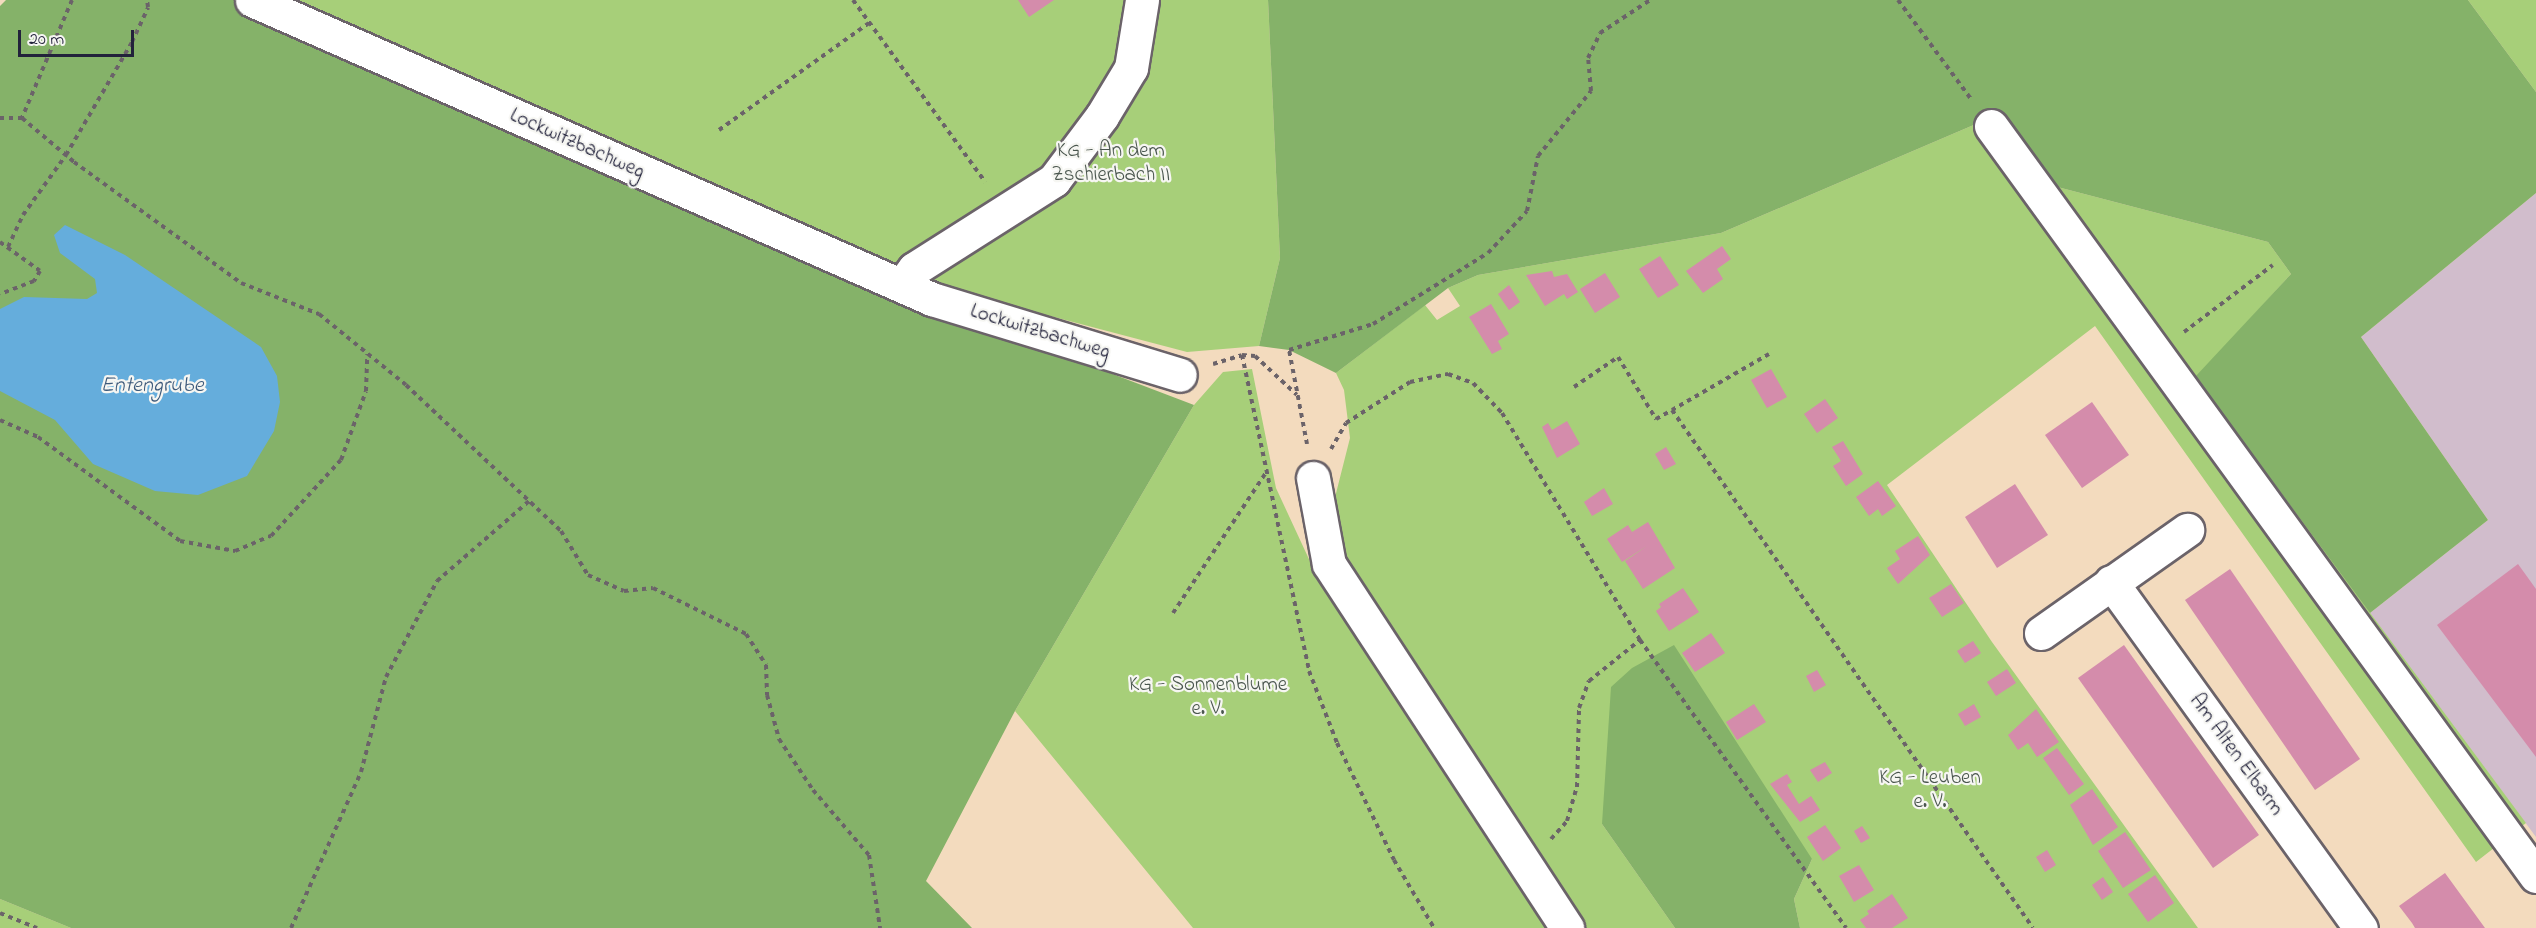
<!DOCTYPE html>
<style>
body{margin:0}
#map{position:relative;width:2536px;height:928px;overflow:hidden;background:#f3dbbe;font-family:"Indie Flower",sans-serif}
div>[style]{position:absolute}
.industrial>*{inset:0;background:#d1bdcc}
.green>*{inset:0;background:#a7cf79}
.forest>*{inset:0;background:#85b269}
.water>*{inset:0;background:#65addc}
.building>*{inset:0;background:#d48cab}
.path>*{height:4px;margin-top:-2px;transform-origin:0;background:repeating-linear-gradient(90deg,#6b6369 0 4.5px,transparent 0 9px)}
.roads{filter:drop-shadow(2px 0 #6b6369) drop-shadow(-2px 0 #6b6369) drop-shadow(0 2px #6b6369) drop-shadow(0 -2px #6b6369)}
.minor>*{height:33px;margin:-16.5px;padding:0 16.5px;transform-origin:16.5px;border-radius:16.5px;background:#fff}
span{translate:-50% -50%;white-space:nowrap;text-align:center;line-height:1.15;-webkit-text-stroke:4.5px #f6f6f2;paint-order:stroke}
.street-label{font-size:21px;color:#22223b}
.park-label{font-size:21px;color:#4a564e}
.water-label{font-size:22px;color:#3d5a7b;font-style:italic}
.scale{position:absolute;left:18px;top:30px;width:116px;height:27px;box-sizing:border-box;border:3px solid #22223b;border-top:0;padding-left:8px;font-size:18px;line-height:21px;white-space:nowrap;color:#22223b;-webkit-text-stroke:4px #f6f6f2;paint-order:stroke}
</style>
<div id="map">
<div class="industrial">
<i style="clip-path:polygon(2536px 193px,2536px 837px,2370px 613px,2488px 520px,2361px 337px)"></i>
</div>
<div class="green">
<i style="clip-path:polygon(280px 0,1268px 0,1280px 258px,1259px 346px,1187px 352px,932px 285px)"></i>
<i style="clip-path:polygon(2468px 0,2536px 0,2536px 92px)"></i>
<i style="clip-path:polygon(1997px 115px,2046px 184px,2268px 242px,2291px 274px,2196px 378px,2526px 823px,2476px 862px,2095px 326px,1887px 485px,1992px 642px,2198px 928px,1800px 928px,1794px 899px,1812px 859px,1602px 824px,1675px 928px,1581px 928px,1336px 565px,1329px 521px,1350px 438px,1344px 390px,1336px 373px,1425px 305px,1437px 320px,1460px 306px,1448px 288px,1478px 275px,1721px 233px)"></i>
<i style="clip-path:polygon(1252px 369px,1276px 488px,1314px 570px,1553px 928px,1193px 928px,1015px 711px,1194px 405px,1223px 372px)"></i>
<i style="clip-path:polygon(0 899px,71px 928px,0 928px)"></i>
</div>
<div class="forest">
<i style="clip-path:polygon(6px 0,238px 0,889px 289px,1194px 405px,1015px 711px,926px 881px,972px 928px,71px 928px,0 899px,0 6px)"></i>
<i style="clip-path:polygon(1268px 0,2468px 0,2536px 92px,2536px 193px,2361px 337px,2488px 520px,2370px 613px,2195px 377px,2291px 274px,2268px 242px,2046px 184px,1997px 115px,1721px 233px,1478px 275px,1448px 288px,1336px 373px,1289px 350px,1259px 346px,1280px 258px)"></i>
<i style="clip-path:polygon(1674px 645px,1812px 859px,1794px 899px,1800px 928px,1675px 928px,1602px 824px,1611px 687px,1632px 668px)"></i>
</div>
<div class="water">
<i style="clip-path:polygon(65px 225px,125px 255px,261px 347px,277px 376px,280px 402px,274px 431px,247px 476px,198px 495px,155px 491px,93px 464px,55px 420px,0 391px,0 309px,24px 297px,87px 299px,97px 293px,95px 279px,60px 253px,54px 235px)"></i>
</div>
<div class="building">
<i style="clip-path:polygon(1018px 0,1054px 0,1029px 17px)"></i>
<i style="clip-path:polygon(1722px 246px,1731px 259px,1717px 269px,1723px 279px,1703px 293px,1686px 271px)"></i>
<i style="clip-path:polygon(1660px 256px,1679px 285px,1658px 298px,1639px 269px)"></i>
<i style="clip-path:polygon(1552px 271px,1554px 277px,1567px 274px,1578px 292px,1567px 299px,1564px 294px,1545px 306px,1526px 275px)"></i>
<i style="clip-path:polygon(1605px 273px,1620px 297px,1595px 313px,1580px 289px)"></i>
<i style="clip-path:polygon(1509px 285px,1520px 302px,1509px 310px,1498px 294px)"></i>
<i style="clip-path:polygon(1491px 304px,1509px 334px,1498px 341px,1502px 349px,1492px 354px,1469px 317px)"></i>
<i style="clip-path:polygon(1771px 369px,1787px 397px,1767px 408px,1751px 380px)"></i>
<i style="clip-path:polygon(1825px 399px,1838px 418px,1817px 433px,1804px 414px)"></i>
<i style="clip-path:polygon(2092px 402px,2129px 455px,2082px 488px,2045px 435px)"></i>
<i style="clip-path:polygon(1567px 421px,1580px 444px,1557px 458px,1542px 427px,1548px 423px,1552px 430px)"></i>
<i style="clip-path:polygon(1843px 441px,1863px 474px,1846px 486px,1833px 466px,1841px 461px,1832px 447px)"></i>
<i style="clip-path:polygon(1666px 447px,1676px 464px,1664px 470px,1655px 454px)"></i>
<i style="clip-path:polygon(1878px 481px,1896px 506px,1882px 516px,1878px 509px,1869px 516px,1856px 497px)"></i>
<i style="clip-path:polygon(2015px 484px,2048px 535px,1997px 568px,1965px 517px)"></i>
<i style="clip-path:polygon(1604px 488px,1613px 504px,1592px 516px,1584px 502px)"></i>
<i style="clip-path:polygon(1648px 522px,1675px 568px,1643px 589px,1625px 561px,1647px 546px,1622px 562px,1607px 539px,1628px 525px,1632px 532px)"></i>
<i style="clip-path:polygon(1918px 536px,1930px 555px,1898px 584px,1887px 568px,1900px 559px,1895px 551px)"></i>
<i style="clip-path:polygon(2518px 564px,2536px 589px,2536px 757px,2437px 625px)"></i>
<i style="clip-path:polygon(2230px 569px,2360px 759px,2315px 790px,2185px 600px)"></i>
<i style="clip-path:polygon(1951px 584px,1964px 603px,1942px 617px,1929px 598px)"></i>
<i style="clip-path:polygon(1683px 588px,1699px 612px,1669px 631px,1656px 611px,1661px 607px,1659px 604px)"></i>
<i style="clip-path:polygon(1711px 633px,1725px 653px,1695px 672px,1682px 653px)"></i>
<i style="clip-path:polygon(1973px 641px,1981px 653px,1965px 663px,1957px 651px)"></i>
<i style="clip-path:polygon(2124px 645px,2259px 835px,2213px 868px,2078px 678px)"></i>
<i style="clip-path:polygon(2007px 669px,2016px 683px,1996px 696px,1987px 682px)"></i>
<i style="clip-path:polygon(1817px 670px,1826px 685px,1814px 692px,1806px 676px)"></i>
<i style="clip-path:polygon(1754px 704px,1766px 722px,1737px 740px,1726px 722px)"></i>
<i style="clip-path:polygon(1974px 704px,1981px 717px,1965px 726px,1958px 714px)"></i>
<i style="clip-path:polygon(2036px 709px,2059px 742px,2037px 757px,2028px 743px,2018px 750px,2008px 735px)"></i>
<i style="clip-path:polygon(2057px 748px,2084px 784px,2069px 795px,2043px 758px)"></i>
<i style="clip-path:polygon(1825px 762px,1832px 773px,1818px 782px,1810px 770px)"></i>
<i style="clip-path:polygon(1787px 774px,1792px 782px,1787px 785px,1799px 804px,1811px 796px,1820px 810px,1800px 822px,1770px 784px)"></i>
<i style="clip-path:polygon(2092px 789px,2118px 827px,2093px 845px,2070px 805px)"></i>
<i style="clip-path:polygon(1825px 825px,1841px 848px,1823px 861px,1807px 837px)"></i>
<i style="clip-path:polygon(1862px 826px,1870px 838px,1861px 843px,1854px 831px)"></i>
<i style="clip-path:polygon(2125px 832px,2151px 870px,2123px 888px,2098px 851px)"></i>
<i style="clip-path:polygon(2047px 850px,2056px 865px,2045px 872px,2036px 857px)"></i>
<i style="clip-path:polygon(1859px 865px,1874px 890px,1854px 902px,1839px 876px)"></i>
<i style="clip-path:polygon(2445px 873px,2485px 928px,2415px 928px,2412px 923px,2399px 906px)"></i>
<i style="clip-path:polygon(2155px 875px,2174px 903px,2148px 922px,2128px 894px)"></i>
<i style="clip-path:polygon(2103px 877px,2113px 892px,2102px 900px,2092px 885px)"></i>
<i style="clip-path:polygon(1892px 894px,1908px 918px,1892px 928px,1866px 928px,1860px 920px,1869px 914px,1867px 911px)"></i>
</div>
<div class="path">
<i style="left:72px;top:0;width:128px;rotate:113deg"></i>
<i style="left:22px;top:118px;width:68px;rotate:40.2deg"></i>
<i style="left:74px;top:162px;width:206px;rotate:35.9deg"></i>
<i style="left:241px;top:283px;width:84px;rotate:21.7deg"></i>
<i style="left:319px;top:314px;width:112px;rotate:39.2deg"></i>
<i style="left:406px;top:385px;width:213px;rotate:43.3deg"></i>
<i style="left:561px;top:531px;width:52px;rotate:58.5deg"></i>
<i style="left:588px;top:575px;width:39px;rotate:24deg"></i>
<i style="left:624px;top:591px;width:29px;rotate:-6deg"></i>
<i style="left:653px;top:588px;width:104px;rotate:26.3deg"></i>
<i style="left:746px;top:634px;width:37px;rotate:57deg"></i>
<i style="left:766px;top:665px;width:30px;rotate:88deg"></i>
<i style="left:767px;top:695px;width:46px;rotate:74.7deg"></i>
<i style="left:779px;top:739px;width:61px;rotate:56.3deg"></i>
<i style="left:813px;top:790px;width:86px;rotate:49.3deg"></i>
<i style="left:869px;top:855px;width:74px;rotate:81.4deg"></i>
<i style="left:853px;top:0;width:225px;rotate:54deg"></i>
<i style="left:1898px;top:0;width:123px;rotate:53.6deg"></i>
<i style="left:0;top:118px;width:22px"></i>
<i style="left:719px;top:130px;width:184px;rotate:-35.5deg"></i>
<i style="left:0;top:242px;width:49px;rotate:35.9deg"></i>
<i style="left:40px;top:271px;width:12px;rotate:121deg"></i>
<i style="left:34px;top:281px;width:36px;rotate:159deg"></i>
<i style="left:8px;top:247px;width:35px;rotate:-65deg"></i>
<i style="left:23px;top:215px;width:74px;rotate:-54.4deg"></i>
<i style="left:66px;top:155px;width:131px;rotate:-59.7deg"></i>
<i style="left:132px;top:42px;width:38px;rotate:-65deg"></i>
<i style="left:148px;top:7px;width:7px;rotate:-98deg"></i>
<i style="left:2184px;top:332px;width:111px;rotate:-37deg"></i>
<i style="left:1769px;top:354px;width:112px;rotate:150deg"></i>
<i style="left:1672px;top:410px;width:631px;rotate:55.13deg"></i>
<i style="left:1242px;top:355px;width:323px;rotate:78deg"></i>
<i style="left:1309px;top:671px;width:77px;rotate:68.7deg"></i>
<i style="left:1337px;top:743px;width:130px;rotate:64deg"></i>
<i style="left:1394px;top:860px;width:79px;rotate:59.5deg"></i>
<i style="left:1213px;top:364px;width:30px;rotate:-17deg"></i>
<i style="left:1242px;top:355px;width:13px;rotate:4deg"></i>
<i style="left:1255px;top:356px;width:57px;rotate:42.9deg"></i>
<i style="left:1574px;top:387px;width:53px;rotate:-34.3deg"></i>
<i style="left:1618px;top:357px;width:73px;rotate:58.5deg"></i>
<i style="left:1656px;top:419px;width:18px;rotate:-29deg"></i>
<i style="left:0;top:420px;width:42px;rotate:24.1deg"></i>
<i style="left:38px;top:437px;width:176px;rotate:36.2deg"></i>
<i style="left:180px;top:541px;width:56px;rotate:10.3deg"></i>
<i style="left:235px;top:551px;width:39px;rotate:-23deg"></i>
<i style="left:271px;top:536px;width:103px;rotate:-47.4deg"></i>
<i style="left:341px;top:460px;width:73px;rotate:-70.1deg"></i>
<i style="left:366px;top:391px;width:37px;rotate:-88deg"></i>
<i style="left:1307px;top:444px;width:96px;rotate:-100.8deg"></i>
<i style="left:1289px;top:350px;width:88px;rotate:-17.2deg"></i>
<i style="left:1373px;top:324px;width:135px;rotate:-31.7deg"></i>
<i style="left:1488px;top:253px;width:57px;rotate:-47.1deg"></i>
<i style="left:1527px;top:211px;width:56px;rotate:-78.7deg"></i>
<i style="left:1538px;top:156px;width:84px;rotate:-50.8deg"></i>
<i style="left:1591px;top:91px;width:33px;rotate:-95deg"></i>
<i style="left:1588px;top:58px;width:28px;rotate:-64deg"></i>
<i style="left:1600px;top:33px;width:60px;rotate:-33.4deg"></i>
<i style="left:1331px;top:449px;width:30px;rotate:-60deg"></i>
<i style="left:1346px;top:423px;width:76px;rotate:-32.6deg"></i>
<i style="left:1410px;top:382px;width:39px;rotate:-12deg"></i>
<i style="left:1448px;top:374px;width:27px;rotate:20deg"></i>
<i style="left:1473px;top:383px;width:42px;rotate:46deg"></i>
<i style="left:1502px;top:413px;width:266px;rotate:58.7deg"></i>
<i style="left:1640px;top:640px;width:354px;rotate:54.4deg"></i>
<i style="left:1173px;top:613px;width:167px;rotate:-56.5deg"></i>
<i style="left:1551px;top:839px;width:24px;rotate:-48deg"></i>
<i style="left:1567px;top:821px;width:35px;rotate:-74deg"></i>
<i style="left:1577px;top:787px;width:79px;rotate:-88.5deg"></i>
<i style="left:1579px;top:708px;width:29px;rotate:-70deg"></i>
<i style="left:1589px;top:681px;width:65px;rotate:-38.8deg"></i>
<i style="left:0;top:913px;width:40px;rotate:22deg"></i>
<i style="left:291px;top:928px;width:171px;rotate:-65.8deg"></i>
<i style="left:361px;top:772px;width:98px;rotate:-75.3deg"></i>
<i style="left:386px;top:677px;width:109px;rotate:-62deg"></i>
<i style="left:437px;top:581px;width:122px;rotate:-41deg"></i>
</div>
<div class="roads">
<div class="minor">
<i style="left:252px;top:0;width:743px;rotate:23.74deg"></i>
<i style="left:932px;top:299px;width:259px;rotate:17deg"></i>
<i style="left:1991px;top:126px;width:927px;rotate:54deg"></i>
<i style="left:902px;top:285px;width:20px;rotate:-53deg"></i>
<i style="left:914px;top:269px;width:166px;rotate:-32.4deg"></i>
<i style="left:1054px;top:180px;width:80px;rotate:-53.1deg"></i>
<i style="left:1102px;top:116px;width:56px;rotate:-58.9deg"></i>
<i style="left:1131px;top:68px;width:69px;rotate:-80.8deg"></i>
<i style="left:1313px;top:478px;width:87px;rotate:79.5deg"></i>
<i style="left:1329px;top:564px;width:435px;rotate:56.8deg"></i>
<i style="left:2111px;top:582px;width:427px;rotate:54.2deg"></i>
<i style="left:2041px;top:633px;width:179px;rotate:-35.2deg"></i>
</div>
</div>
<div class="street-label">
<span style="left:577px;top:144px;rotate:24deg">Lockwitzbachweg</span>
<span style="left:1040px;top:332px;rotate:17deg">Lockwitzbachweg</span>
<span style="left:2236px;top:755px;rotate:54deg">Am Alten Elbarm</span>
</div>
<div class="park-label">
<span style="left:1111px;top:163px">KG - An dem<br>Zschierbach II</span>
<span style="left:1208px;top:697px">KG - Sonnenblume<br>e. V.</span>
<span style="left:1930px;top:790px">KG - Leuben<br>e. V.</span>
</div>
<div class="water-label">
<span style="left:152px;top:387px">Entengrube</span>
</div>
<div class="scale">20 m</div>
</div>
